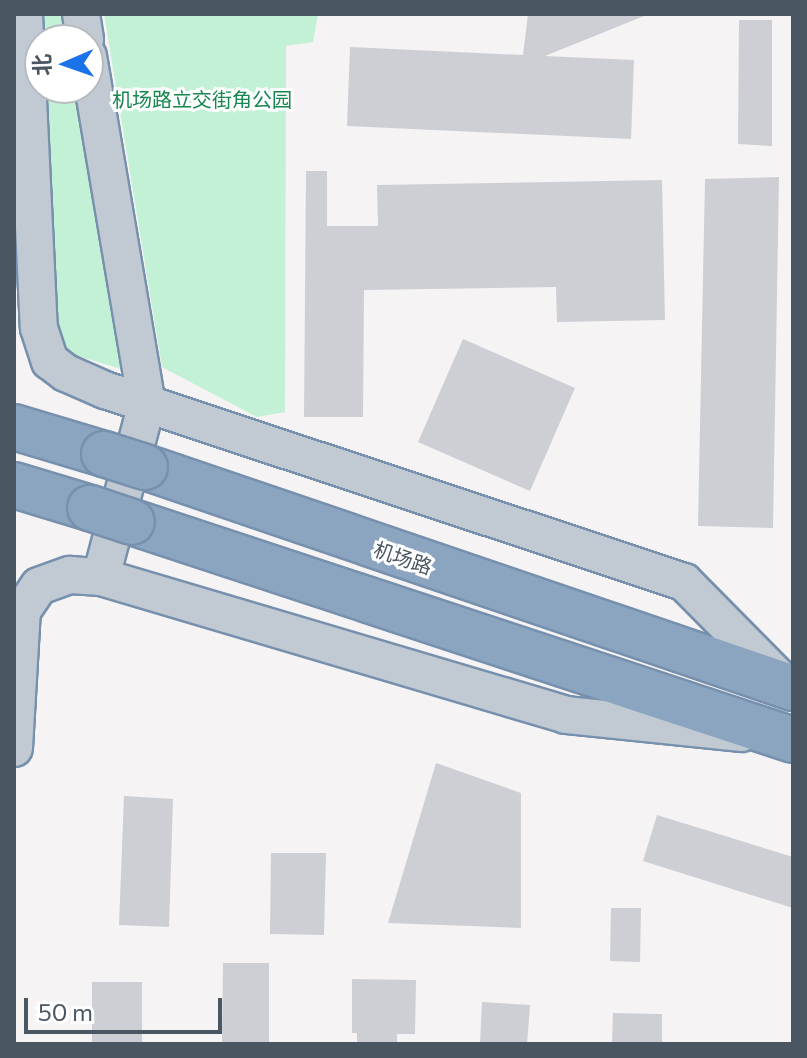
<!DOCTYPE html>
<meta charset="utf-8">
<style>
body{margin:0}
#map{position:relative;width:807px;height:1058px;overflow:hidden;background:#f5f3f3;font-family:Commissioner,"Noto Sans SC",sans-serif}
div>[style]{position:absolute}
.green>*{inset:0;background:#c3f1d5}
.building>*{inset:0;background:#cdcfd5}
.roads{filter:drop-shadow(2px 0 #7690ad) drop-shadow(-2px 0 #7690ad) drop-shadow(0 2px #7690ad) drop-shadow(0 -2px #7690ad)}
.minor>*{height:36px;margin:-18px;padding:0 18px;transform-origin:18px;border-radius:18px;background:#c1cad2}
.highway>*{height:44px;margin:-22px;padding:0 22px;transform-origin:22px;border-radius:22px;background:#8ba5c1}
.bridges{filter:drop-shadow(2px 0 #7690ad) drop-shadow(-2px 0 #7690ad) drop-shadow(0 2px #7690ad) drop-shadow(0 -2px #7690ad)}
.highway-bridge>*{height:44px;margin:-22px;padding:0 22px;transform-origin:22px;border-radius:22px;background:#8ba5c1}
span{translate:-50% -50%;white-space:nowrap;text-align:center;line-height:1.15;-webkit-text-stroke:6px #fff;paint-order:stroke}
.park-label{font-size:20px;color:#17864f}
.street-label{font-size:20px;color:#4a5661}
.frame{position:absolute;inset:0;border:16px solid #4a5661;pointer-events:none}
.north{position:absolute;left:24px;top:24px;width:80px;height:80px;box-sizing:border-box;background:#fff;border:2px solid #b7bbc0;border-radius:50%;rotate:268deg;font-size:22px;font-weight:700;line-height:32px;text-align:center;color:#4a5661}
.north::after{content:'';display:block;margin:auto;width:28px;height:36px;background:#1a73e8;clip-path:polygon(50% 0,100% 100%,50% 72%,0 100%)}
.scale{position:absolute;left:24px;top:998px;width:198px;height:36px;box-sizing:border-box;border:4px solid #4a5661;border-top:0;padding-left:10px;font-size:24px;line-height:28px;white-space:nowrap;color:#4a5661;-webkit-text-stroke:6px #fff;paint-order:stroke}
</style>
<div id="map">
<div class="green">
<i style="clip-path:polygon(39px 14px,66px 14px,71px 40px,41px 40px)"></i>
<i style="clip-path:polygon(104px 14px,318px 14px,313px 42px,286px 46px,285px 412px,257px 417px,162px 367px)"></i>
<i style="clip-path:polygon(46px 88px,81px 88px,125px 363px,121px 369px,65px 352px,50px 331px)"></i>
</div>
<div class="building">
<i style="clip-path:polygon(528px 14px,649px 14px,545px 56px,634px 60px,631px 139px,347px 126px,350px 47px,523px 55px)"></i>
<i style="clip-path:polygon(739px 20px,772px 20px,772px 146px,738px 144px)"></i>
<i style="clip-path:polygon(306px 171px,327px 171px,327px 226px,378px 226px,377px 185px,662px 180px,665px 320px,557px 322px,556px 287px,364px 290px,363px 417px,304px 417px)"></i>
<i style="clip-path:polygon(779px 177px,773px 528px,698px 526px,705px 179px)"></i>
<i style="clip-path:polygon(463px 339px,575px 388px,530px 491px,418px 442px)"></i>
<i style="clip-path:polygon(436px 763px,521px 793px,521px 928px,388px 923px)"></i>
<i style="clip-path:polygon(124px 796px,173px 799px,169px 927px,119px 925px)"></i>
<i style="clip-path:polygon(657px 815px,793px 857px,793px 908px,643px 861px)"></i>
<i style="clip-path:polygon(271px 853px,326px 853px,324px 935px,270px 934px)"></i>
<i style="clip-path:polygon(611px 908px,641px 908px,640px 962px,610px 961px)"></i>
<i style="clip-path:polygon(223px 963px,269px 963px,269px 1044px,222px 1044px)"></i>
<i style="clip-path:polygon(352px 979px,416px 980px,415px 1034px,397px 1034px,397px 1044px,357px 1044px,357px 1033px,352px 1033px)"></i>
<i style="clip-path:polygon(92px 982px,142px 982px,142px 1044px,92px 1044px)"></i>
<i style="clip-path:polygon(482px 1002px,530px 1005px,527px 1044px,480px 1044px)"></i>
<i style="clip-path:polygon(613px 1013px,662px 1014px,662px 1044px,612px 1044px)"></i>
</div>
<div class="roads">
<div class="minor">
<i style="left:24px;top:14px;width:314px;rotate:87.3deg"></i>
<i style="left:39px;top:328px;width:35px;rotate:72deg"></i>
<i style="left:50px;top:361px;width:20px;rotate:37deg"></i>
<i style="left:66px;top:373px;width:43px;rotate:23.6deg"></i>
<i style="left:105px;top:390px;width:610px;rotate:18.35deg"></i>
<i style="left:684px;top:582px;width:146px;rotate:45.3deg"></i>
<i style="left:81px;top:14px;width:26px;rotate:81deg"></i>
<i style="left:88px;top:56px;width:352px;rotate:80.4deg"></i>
<i style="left:147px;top:403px;width:180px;rotate:104.8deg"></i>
<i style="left:14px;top:748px;width:137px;rotate:-86.7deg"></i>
<i style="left:22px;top:611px;width:30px;rotate:-56deg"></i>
<i style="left:39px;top:586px;width:33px;rotate:-20deg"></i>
<i style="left:70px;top:575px;width:31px;rotate:4deg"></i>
<i style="left:101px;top:577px;width:485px;rotate:16.5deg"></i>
<i style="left:566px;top:715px;width:176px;rotate:5.9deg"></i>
</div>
<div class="highway">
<i style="left:14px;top:427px;width:94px;rotate:16.7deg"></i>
<i style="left:145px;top:467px;width:685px;rotate:18.83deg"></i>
<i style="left:14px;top:485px;width:79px;rotate:16.8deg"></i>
<i style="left:132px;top:522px;width:696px;rotate:18.25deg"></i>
</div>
</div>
<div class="bridges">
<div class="highway-bridge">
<i style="left:104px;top:454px;width:43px;rotate:17.6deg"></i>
<i style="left:90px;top:508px;width:44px;rotate:18.4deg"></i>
</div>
</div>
<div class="park-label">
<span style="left:202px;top:99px">机场路立交街角公园</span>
</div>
<div class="street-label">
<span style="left:403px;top:558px;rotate:19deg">机场路</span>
</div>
<div class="frame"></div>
<div class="north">北</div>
<div class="scale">50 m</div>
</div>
